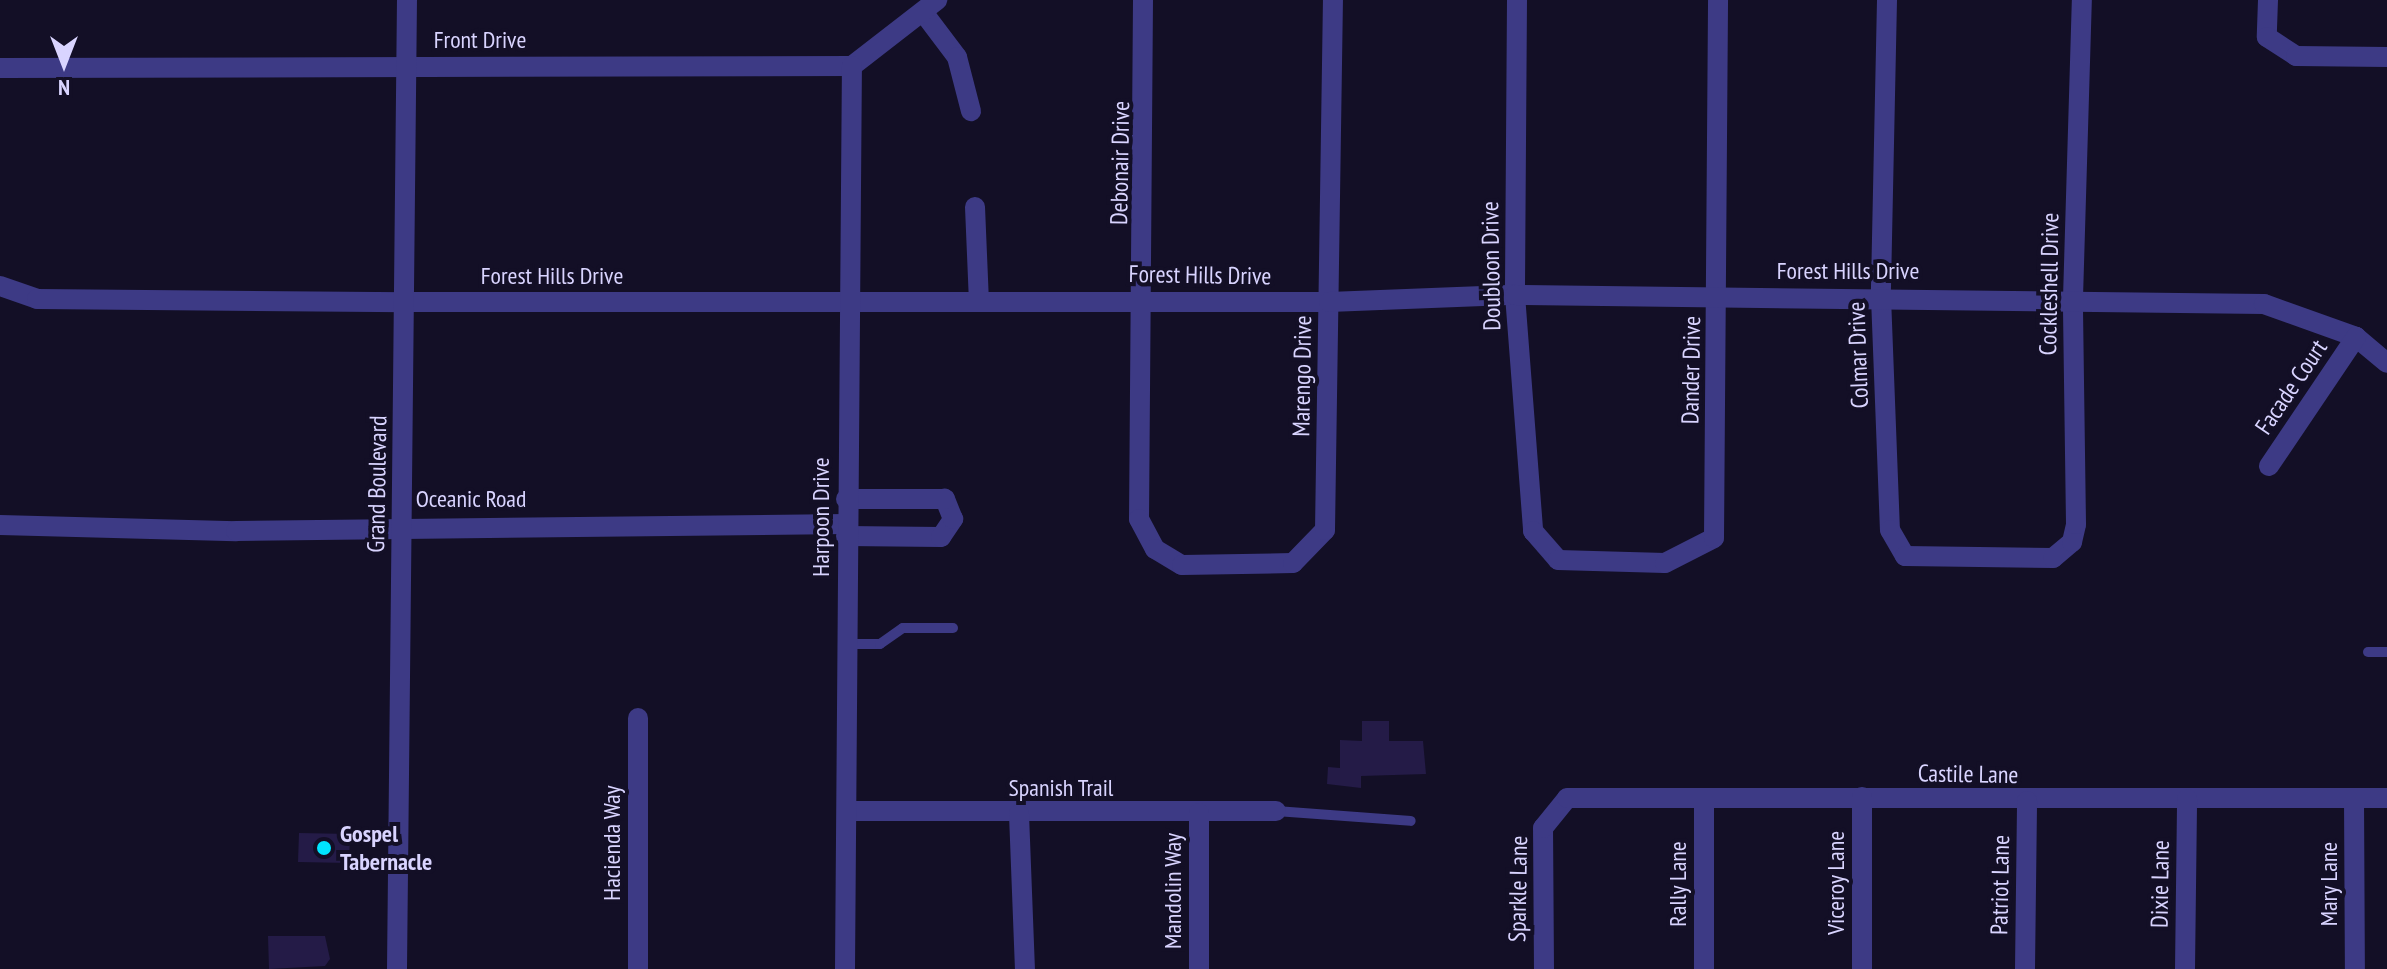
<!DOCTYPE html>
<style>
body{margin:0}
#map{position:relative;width:2387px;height:969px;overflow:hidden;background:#130f26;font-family:"PT Sans Narrow",sans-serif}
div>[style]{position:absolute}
.building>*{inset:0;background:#241b47}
.service>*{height:10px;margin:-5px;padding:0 5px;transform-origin:5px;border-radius:5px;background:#3d3a85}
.minor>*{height:20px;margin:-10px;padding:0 10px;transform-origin:10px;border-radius:10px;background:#3d3a85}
.tertiary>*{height:20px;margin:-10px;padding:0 10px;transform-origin:10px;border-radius:10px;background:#3d3a85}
.dots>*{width:22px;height:22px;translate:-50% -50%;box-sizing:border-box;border:4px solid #130f26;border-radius:50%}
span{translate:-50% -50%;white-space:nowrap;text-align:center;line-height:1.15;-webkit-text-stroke:8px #130f26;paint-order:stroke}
.street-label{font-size:24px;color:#d9d4ff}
.poi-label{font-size:24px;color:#d9d4ff;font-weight:700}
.left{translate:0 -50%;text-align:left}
.north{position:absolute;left:24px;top:24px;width:80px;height:80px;-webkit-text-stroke:6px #130f26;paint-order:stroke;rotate:180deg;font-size:22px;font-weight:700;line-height:32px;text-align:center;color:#d9d4ff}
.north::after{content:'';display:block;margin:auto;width:28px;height:36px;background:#d9d4ff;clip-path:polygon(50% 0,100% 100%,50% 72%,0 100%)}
</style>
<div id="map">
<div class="building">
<i style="clip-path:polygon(1362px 721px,1389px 721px,1389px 741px,1423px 741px,1426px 774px,1361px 776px,1361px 788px,1327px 784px,1328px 767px,1340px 768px,1340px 740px,1362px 741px)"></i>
<i style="clip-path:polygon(299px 833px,350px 834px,349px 863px,298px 862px)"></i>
<i style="clip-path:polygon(268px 936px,325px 936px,330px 959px,325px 966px,269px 969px)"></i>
</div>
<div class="service">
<i style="left:846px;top:644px;width:34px"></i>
<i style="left:880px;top:644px;width:28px;rotate:-35deg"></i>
<i style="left:903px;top:628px;width:50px"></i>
<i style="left:2368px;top:652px;width:19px"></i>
<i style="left:1276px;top:811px;width:135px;rotate:4.2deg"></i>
</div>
<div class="minor">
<i style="left:1143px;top:0;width:519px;rotate:90.44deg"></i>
<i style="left:1139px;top:519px;width:34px;rotate:62deg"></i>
<i style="left:1155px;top:549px;width:31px;rotate:31deg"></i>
<i style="left:1182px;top:565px;width:111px;rotate:-1deg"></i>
<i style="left:1293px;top:563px;width:46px;rotate:-45.9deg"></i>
<i style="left:1325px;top:530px;width:530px;rotate:-89.14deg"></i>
<i style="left:1517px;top:0;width:295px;rotate:90.4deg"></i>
<i style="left:1515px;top:295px;width:237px;rotate:85.6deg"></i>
<i style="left:1533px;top:531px;width:38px;rotate:49deg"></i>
<i style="left:1558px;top:560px;width:107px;rotate:1.6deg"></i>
<i style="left:1665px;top:563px;width:55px;rotate:-27deg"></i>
<i style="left:1714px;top:538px;width:538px;rotate:-89.57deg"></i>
<i style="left:1887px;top:0;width:297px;rotate:91.2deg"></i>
<i style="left:1881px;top:297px;width:233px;rotate:87.8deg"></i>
<i style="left:1890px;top:530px;width:30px;rotate:60deg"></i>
<i style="left:1905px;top:556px;width:148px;rotate:0.8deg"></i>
<i style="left:2053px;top:558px;width:25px;rotate:-40deg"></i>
<i style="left:2072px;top:542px;width:18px;rotate:-77deg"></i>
<i style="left:2076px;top:524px;width:226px;rotate:-90.8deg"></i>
<i style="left:2073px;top:298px;width:298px;rotate:-88.3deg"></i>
<i style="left:2268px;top:0;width:37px;rotate:92deg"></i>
<i style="left:2267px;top:37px;width:35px;rotate:33deg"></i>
<i style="left:2296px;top:56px;width:91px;rotate:0.6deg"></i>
<i style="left:923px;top:12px;width:56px;rotate:52.9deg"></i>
<i style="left:957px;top:57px;width:56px;rotate:75.5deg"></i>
<i style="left:0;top:68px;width:852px;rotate:-0.13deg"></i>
<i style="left:852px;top:66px;width:108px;rotate:-37.8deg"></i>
<i style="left:975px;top:207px;width:94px;rotate:87.6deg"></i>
<i style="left:0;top:286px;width:39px;rotate:19deg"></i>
<i style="left:37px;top:299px;width:370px;rotate:0.5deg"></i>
<i style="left:407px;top:302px;width:922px"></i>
<i style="left:1329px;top:302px;width:186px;rotate:-2.2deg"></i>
<i style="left:1515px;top:295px;width:749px;rotate:0.69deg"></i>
<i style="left:2264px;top:304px;width:98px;rotate:19.7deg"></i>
<i style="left:2356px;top:337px;width:40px;rotate:40deg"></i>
<i style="left:2269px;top:466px;width:156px;rotate:-56deg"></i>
<i style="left:0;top:525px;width:236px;rotate:1.5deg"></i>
<i style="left:236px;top:531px;width:610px;rotate:-0.66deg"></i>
<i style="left:846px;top:536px;width:95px;rotate:0.6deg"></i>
<i style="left:941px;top:537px;width:22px;rotate:-56deg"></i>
<i style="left:953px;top:519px;width:22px;rotate:-112deg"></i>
<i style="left:945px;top:499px;width:99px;rotate:180deg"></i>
<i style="left:1704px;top:798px;width:171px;rotate:90deg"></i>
<i style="left:2354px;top:798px;width:171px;rotate:89.7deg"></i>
<i style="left:847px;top:811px;width:429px"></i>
<i style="left:1019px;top:814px;width:155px;rotate:87.8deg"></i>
<i style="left:638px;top:969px;width:251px;rotate:-90deg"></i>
<i style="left:845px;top:969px;width:903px;rotate:-89.56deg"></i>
<i style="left:1199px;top:969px;width:156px;rotate:-90deg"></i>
<i style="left:1544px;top:969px;width:141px;rotate:-90.4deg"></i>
<i style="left:1543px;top:828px;width:38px;rotate:-51deg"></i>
<i style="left:1567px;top:798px;width:820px"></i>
<i style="left:1862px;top:969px;width:172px;rotate:-90deg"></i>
<i style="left:2025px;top:969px;width:168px;rotate:-89.3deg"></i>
<i style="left:2185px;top:969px;width:170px;rotate:-89.3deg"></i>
</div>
<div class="tertiary">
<i style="left:397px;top:969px;width:969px;rotate:-89.41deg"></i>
</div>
<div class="dots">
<i style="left:324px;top:848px;background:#00e5ff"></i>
</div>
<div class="street-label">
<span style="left:480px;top:40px">Front Drive</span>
<span style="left:1120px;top:163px;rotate:-89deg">Debonair Drive</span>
<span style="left:1491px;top:266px;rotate:-91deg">Doubloon Drive</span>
<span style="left:1848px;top:271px">Forest Hills Drive</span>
<span style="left:1200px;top:275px;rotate:1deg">Forest Hills Drive</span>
<span style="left:552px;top:276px">Forest Hills Drive</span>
<span style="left:2049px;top:284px;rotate:-89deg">Cockleshell Drive</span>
<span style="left:1858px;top:355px;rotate:-92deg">Colmar Drive</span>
<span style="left:1691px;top:370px;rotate:-89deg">Dander Drive</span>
<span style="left:1302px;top:376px;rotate:-89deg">Marengo Drive</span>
<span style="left:2291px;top:387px;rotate:-56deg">Facade Court</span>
<span style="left:377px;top:484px;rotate:-89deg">Grand Boulevard</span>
<span style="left:471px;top:499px">Oceanic Road</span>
<span style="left:821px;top:517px;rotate:-90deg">Harpoon Drive</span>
<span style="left:1968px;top:774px;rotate:1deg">Castile Lane</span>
<span style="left:1061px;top:788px">Spanish Trail</span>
<span style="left:612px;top:843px;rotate:-90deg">Hacienda Way</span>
<span style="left:1836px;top:883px;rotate:-90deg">Viceroy Lane</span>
<span style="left:1678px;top:884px;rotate:-90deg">Rally Lane</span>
<span style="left:2160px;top:884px;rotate:-89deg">Dixie Lane</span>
<span style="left:2329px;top:884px;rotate:-90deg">Mary Lane</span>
<span style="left:2000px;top:885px;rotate:-89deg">Patriot Lane</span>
<span style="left:1518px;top:889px;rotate:-89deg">Sparkle Lane</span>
<span style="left:1173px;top:891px;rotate:-90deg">Mandolin Way</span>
</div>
<div class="poi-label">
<span class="left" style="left:340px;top:848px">Gospel<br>Tabernacle</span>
</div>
<div class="north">N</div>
</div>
